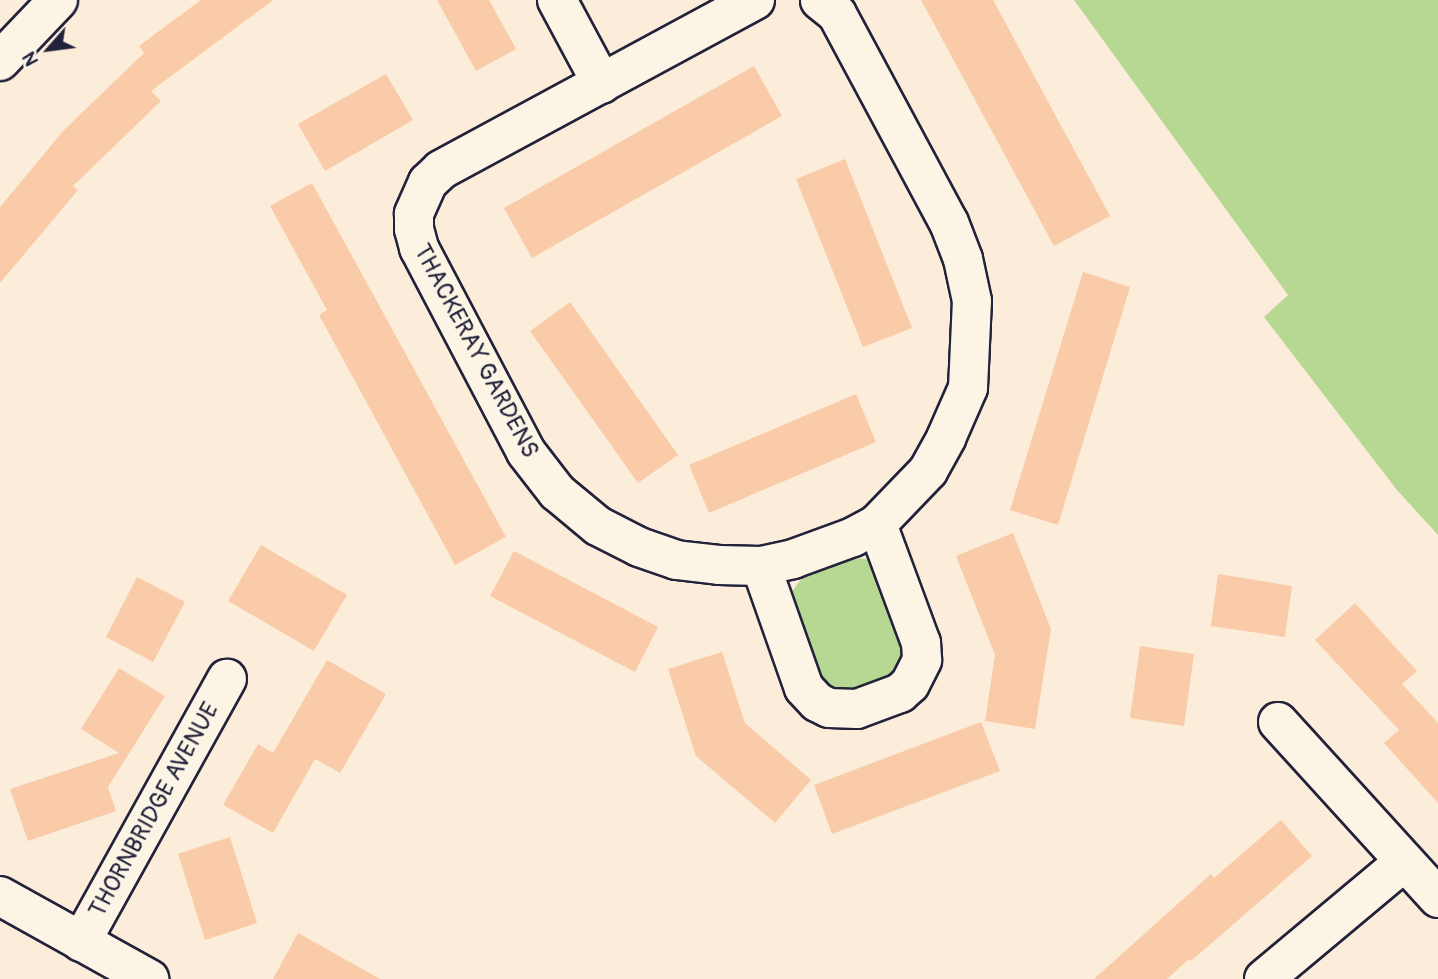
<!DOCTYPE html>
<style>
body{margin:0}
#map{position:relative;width:1438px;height:979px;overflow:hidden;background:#fbedd9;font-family:Pangolin,sans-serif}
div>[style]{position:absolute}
.green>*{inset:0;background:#b7d892}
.building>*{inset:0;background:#f9cba8}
.roads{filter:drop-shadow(2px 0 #22223b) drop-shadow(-2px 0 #22223b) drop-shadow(0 2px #22223b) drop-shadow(0 -2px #22223b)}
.minor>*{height:38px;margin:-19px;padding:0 19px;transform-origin:19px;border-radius:19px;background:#fcf5e5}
span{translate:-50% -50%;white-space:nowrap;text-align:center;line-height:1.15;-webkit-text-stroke:5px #fcf5e5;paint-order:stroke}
.street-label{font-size:24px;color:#22223b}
.north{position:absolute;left:14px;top:14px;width:70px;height:70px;-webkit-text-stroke:5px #fcf5e5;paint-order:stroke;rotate:242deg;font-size:19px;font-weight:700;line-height:28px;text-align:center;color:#22223b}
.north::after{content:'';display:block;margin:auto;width:24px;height:32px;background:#22223b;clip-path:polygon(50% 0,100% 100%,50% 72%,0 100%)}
</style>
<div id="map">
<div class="green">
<i style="clip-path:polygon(1074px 0,1438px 0,1438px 535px,1397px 490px,1264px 317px,1288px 295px)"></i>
<i style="clip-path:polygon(855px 558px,866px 559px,874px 564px,905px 639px,904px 660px,889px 679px,857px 692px,836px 690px,818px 676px,792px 609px,791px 593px,804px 575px)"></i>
</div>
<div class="building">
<i style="clip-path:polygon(201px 0,273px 0,151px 91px,161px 101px,73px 186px,78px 190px,0 283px,0 207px,63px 131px,144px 53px,139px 46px)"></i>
<i style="clip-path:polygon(437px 0,489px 0,516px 49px,476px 71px)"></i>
<i style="clip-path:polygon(921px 0,993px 0,1110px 216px,1054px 246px)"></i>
<i style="clip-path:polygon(754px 66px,782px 116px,532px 258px,504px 208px)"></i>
<i style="clip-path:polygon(386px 74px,413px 120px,325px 171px,298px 124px)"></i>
<i style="clip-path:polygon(845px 159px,912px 328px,863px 347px,796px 179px)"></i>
<i style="clip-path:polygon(312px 183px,506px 537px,455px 565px,319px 315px,327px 310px,270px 206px)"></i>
<i style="clip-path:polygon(1083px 272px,1130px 287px,1058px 525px,1010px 510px)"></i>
<i style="clip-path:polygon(570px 302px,678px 455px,638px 483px,530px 331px)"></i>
<i style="clip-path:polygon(856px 394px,876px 442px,709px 513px,689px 465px)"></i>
<i style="clip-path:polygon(1013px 533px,1051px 629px,1035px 729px,985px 721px,995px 655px,956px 556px)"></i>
<i style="clip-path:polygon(261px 545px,347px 595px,314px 651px,228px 601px)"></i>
<i style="clip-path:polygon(514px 551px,658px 627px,635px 672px,490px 596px)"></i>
<i style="clip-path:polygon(1218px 574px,1292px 586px,1285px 637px,1211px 626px)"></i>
<i style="clip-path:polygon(137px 577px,185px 602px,153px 662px,106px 637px)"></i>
<i style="clip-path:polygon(1355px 603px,1417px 671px,1402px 684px,1438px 723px,1438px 803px,1384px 743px,1399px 730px,1315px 640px)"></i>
<i style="clip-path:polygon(1140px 646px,1194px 654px,1184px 726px,1130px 718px)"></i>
<i style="clip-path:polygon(722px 652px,745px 723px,811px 780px,775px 823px,696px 756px,668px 669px)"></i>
<i style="clip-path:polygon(327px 660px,386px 694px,340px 773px,315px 759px,273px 833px,223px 805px,258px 744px,273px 753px)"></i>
<i style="clip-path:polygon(119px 668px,165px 696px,108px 787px,116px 811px,28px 841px,10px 789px,119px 753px,81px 729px)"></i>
<i style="clip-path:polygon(981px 722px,1000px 771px,832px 834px,814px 785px)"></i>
<i style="clip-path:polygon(1281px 820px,1312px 856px,1191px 961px,1189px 959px,1167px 979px,1094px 979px,1211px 874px,1214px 878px)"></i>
<i style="clip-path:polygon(230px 837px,257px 923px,205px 940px,178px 854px)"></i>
<i style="clip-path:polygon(298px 933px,380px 979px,273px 979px)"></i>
</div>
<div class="roads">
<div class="minor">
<i style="left:557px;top:0;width:95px;rotate:61.8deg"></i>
<i style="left:755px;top:0;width:357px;rotate:151.6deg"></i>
<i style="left:441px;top:170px;width:18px;rotate:137deg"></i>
<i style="left:428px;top:182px;width:35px;rotate:114deg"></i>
<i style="left:414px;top:214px;width:15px;rotate:90deg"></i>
<i style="left:414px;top:229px;width:20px;rotate:75deg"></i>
<i style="left:419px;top:248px;width:230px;rotate:62.3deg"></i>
<i style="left:526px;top:452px;width:51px;rotate:52.2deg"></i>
<i style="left:557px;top:492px;width:53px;rotate:39.7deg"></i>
<i style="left:598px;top:526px;width:46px;rotate:27.1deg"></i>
<i style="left:639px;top:547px;width:39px;rotate:19deg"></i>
<i style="left:676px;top:560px;width:43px;rotate:6.6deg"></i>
<i style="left:719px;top:565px;width:42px;rotate:1.4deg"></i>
<i style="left:761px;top:566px;width:33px;rotate:-12deg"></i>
<i style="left:793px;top:559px;width:64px;rotate:-20.1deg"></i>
<i style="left:853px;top:537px;width:27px;rotate:-28deg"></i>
<i style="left:877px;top:524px;width:74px;rotate:-46.1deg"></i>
<i style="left:928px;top:471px;width:38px;rotate:-61deg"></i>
<i style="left:946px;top:438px;width:55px;rotate:-66.3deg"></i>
<i style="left:968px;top:388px;width:87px;rotate:-87.4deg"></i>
<i style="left:972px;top:301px;width:43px;rotate:-102.1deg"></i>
<i style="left:963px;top:259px;width:39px;rotate:-111deg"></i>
<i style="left:949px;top:223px;width:237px;rotate:-118.2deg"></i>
<i style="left:837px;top:14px;width:22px;rotate:-141deg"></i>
<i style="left:0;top:61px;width:84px;rotate:-46.4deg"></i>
<i style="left:761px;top:566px;width:129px;rotate:70.6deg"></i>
<i style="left:804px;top:688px;width:19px;rotate:47deg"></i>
<i style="left:817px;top:702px;width:13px;rotate:27deg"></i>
<i style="left:829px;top:708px;width:28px;rotate:2deg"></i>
<i style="left:857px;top:709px;width:46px;rotate:-20.4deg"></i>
<i style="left:900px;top:693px;width:13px;rotate:-42deg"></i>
<i style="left:910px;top:684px;width:27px;rotate:-63deg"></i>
<i style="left:922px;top:660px;width:17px;rotate:-93deg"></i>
<i style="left:921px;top:643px;width:127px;rotate:-110.3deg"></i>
<i style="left:1278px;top:722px;width:238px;rotate:47.7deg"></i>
<i style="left:0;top:896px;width:171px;rotate:29.1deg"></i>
<i style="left:81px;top:942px;width:301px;rotate:-61deg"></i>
<i style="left:1264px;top:979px;width:182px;rotate:-39.9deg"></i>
</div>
</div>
<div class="street-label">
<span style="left:476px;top:351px;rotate:62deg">THACKERAY GARDENS</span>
<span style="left:154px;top:810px;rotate:-61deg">THORNBRIDGE AVENUE</span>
</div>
<div class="north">N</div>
</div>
